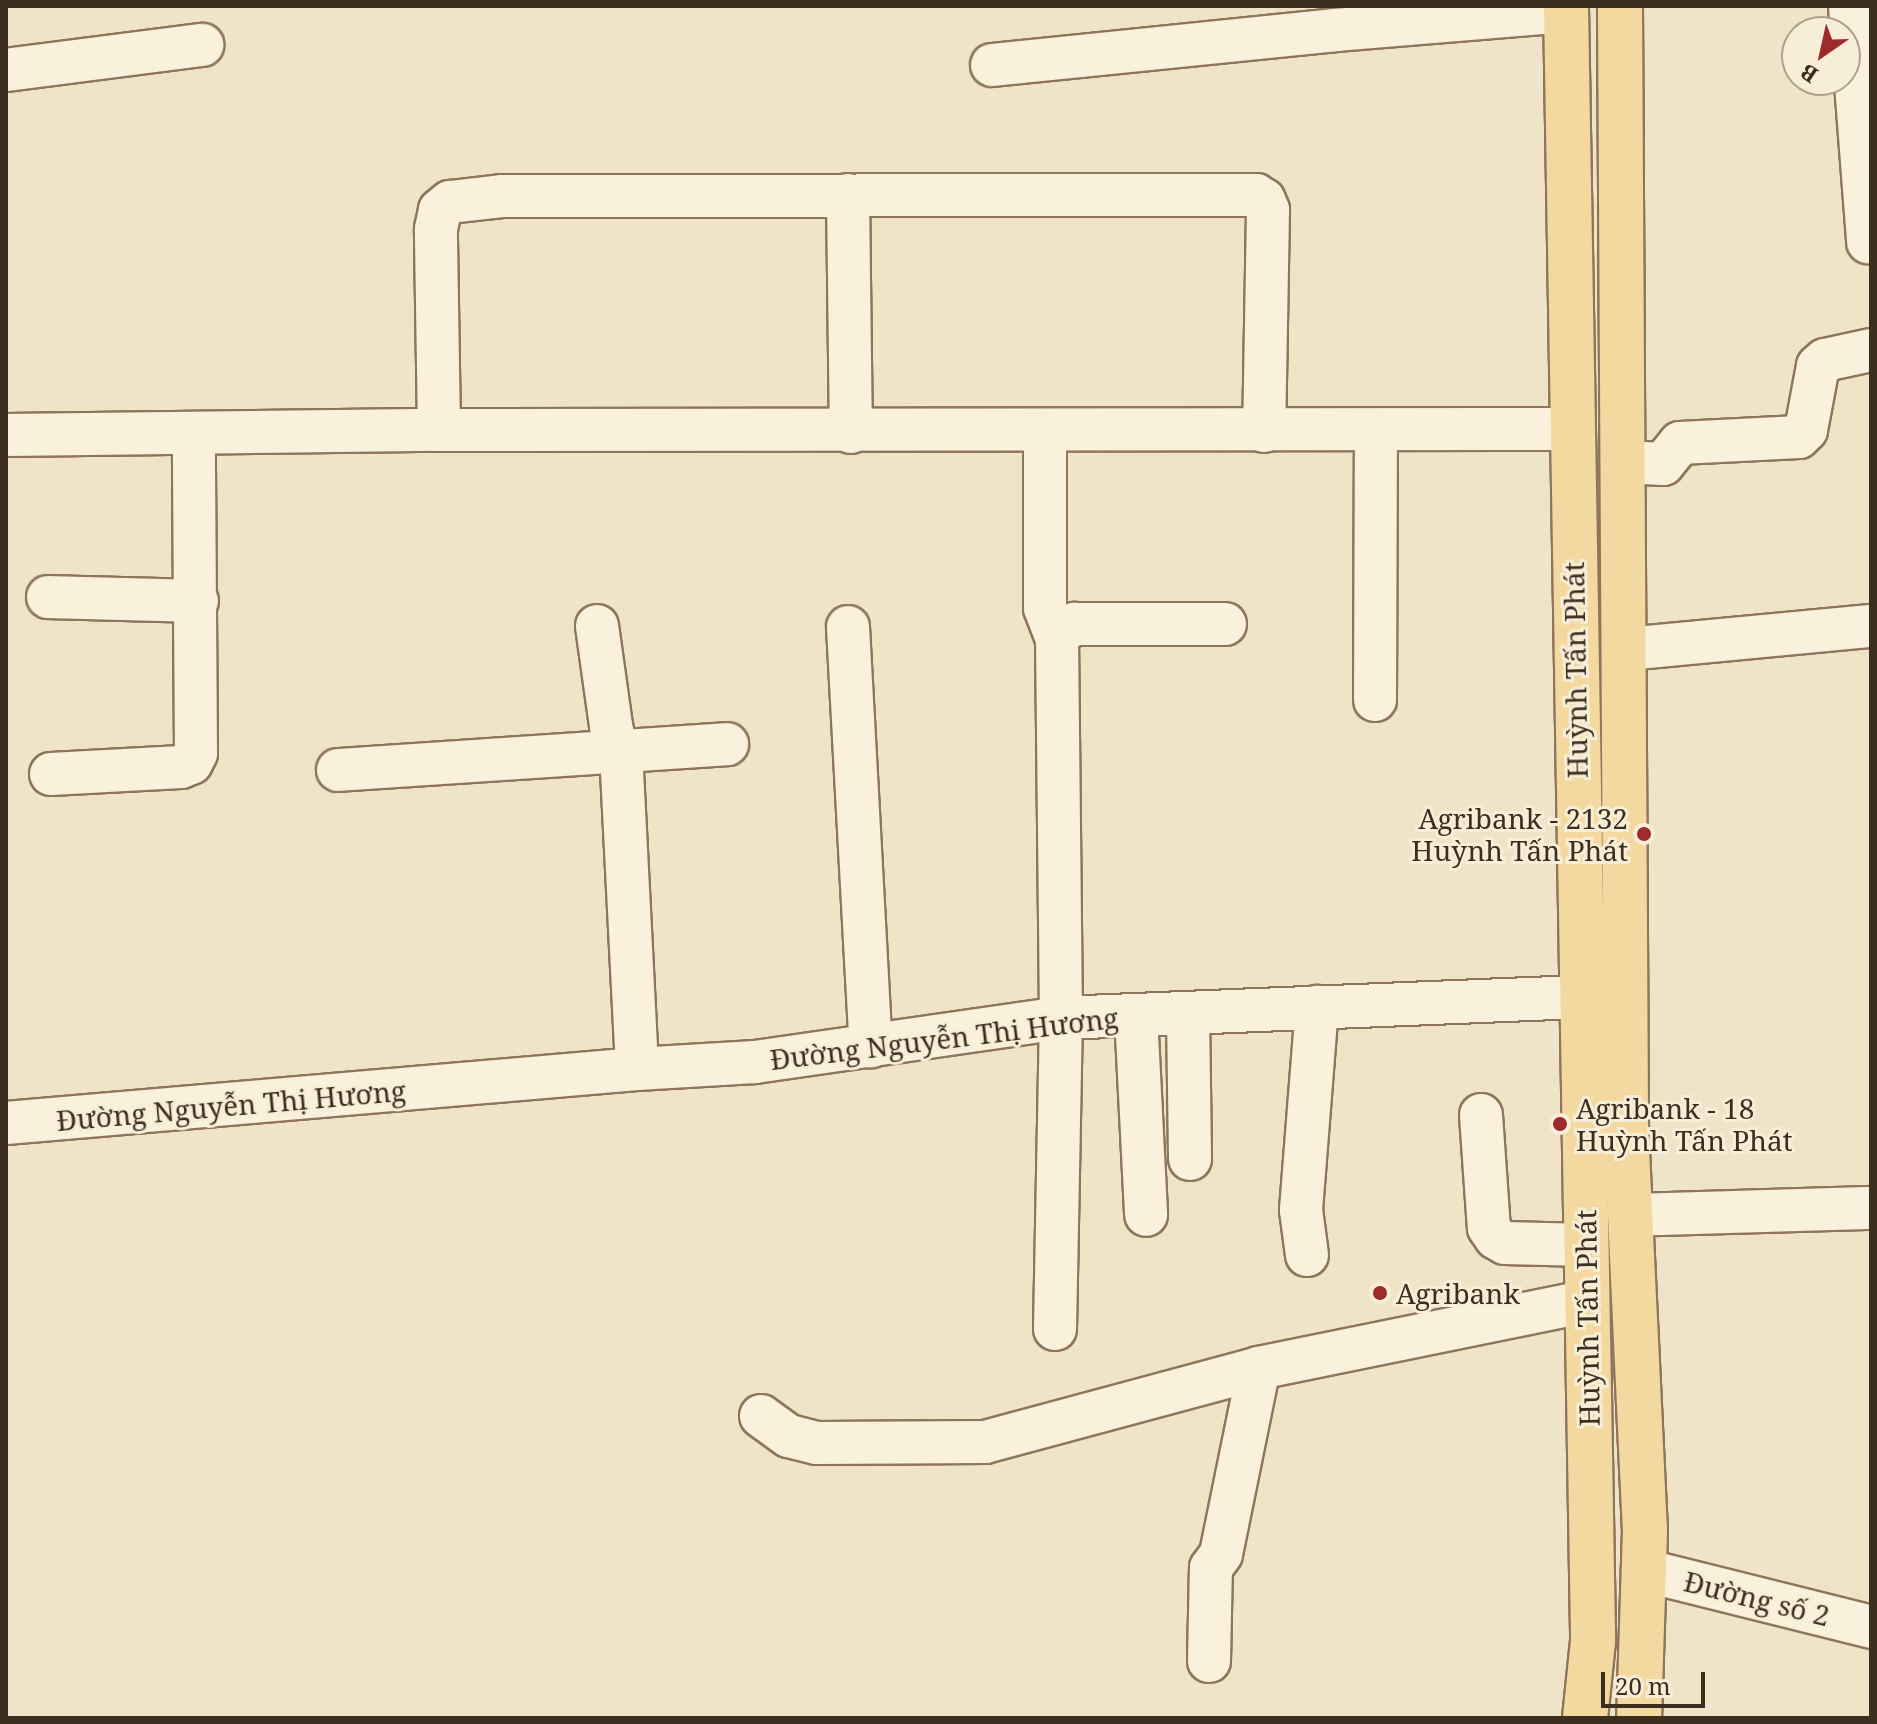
<!DOCTYPE html>
<meta charset="utf-8">
<style>
body{margin:0}
#map{position:relative;width:1877px;height:1724px;overflow:hidden;background:#f0e4c8;font-family:"Noto Serif",serif}
div>[style]{position:absolute}
.roads{filter:drop-shadow(2px 0 #8d765c) drop-shadow(-2px 0 #8d765c) drop-shadow(0 2px #8d765c) drop-shadow(0 -2px #8d765c)}
.minor>*{height:42px;margin:-21px;padding:0 21px;transform-origin:21px;border-radius:21px;background:#faf1dc}
.major>*{height:44px;margin:-22px;padding:0 22px;transform-origin:22px;border-radius:22px;background:#f3d9a0}
.dots>*{width:22px;height:22px;translate:-50% -50%;box-sizing:border-box;border:4px solid #f7eed8;border-radius:50%}
span{translate:-50% -50%;white-space:nowrap;text-align:center;line-height:1.15;-webkit-text-stroke:6px #f7eed8;paint-order:stroke}
.street-label{font-size:28px;color:#3d2e20}
.poi-label{font-size:28px;color:#3d2e20}
.right{translate:-100% -50%;text-align:right}
.left{translate:0 -50%;text-align:left}
.frame{position:absolute;inset:0;border:8px solid #3d2e20;pointer-events:none}
.north{position:absolute;left:1781px;top:16px;width:80px;height:80px;box-sizing:border-box;background:#f7eed8;border:2px solid #ada18e;border-radius:50%;rotate:214deg;font-size:22px;font-weight:700;line-height:32px;text-align:center;color:#3d2e20}
.north::after{content:'';display:block;margin:auto;width:28px;height:36px;background:#9e2a2b;clip-path:polygon(50% 0,100% 100%,50% 72%,0 100%)}
.scale{position:absolute;left:1601px;top:1672px;width:104px;height:36px;box-sizing:border-box;border:4px solid #3d2e20;border-top:0;padding-left:10px;font-size:24px;line-height:28px;white-space:nowrap;color:#3d2e20;-webkit-text-stroke:6px #f7eed8;paint-order:stroke}
</style>
<div id="map">
<div class="roads">
<div class="minor">
<i style="left:1850px;top:6px;width:237px;rotate:85.6deg"></i>
<i style="left:992px;top:65px;width:345px;rotate:-5.8deg"></i>
<i style="left:1335px;top:30px;width:232px;rotate:-4.7deg"></i>
<i style="left:6px;top:70px;width:198px;rotate:-7.3deg"></i>
<i style="left:848px;top:195px;width:237px;rotate:89.3deg"></i>
<i style="left:439px;top:430px;width:201px;rotate:-90.9deg"></i>
<i style="left:436px;top:229px;width:19px;rotate:-78deg"></i>
<i style="left:440px;top:210px;width:13px;rotate:-39deg"></i>
<i style="left:450px;top:202px;width:52px;rotate:-6.6deg"></i>
<i style="left:502px;top:196px;width:754px;rotate:-0.08deg"></i>
<i style="left:1256px;top:195px;width:9px;rotate:32deg"></i>
<i style="left:1264px;top:200px;width:11px;rotate:68deg"></i>
<i style="left:1268px;top:210px;width:221px;rotate:91deg"></i>
<i style="left:1045px;top:432px;width:176px;rotate:90deg"></i>
<i style="left:1045px;top:608px;width:33px;rotate:69deg"></i>
<i style="left:6px;top:435px;width:433px;rotate:-0.7deg"></i>
<i style="left:439px;top:430px;width:1132px;rotate:-0.05deg"></i>
<i style="left:1624px;top:462px;width:39px;rotate:3deg"></i>
<i style="left:1663px;top:464px;width:27px;rotate:-51deg"></i>
<i style="left:1680px;top:443px;width:119px;rotate:-2.9deg"></i>
<i style="left:1799px;top:437px;width:10px;rotate:-45deg"></i>
<i style="left:1806px;top:430px;width:65px;rotate:-79.4deg"></i>
<i style="left:1818px;top:366px;width:9px;rotate:-41deg"></i>
<i style="left:1825px;top:360px;width:47px;rotate:-12.3deg"></i>
<i style="left:48px;top:597px;width:149px;rotate:1.5deg"></i>
<i style="left:597px;top:626px;width:101px;rotate:82deg"></i>
<i style="left:611px;top:726px;width:46px;rotate:76.3deg"></i>
<i style="left:622px;top:771px;width:298px;rotate:87.1deg"></i>
<i style="left:848px;top:627px;width:420px;rotate:86.9deg"></i>
<i style="left:1626px;top:649px;width:246px;rotate:-5.4deg"></i>
<i style="left:1375px;top:700px;width:269px;rotate:-89.8deg"></i>
<i style="left:338px;top:770px;width:390px;rotate:-3.8deg"></i>
<i style="left:51px;top:774px;width:130px;rotate:-3.1deg"></i>
<i style="left:181px;top:767px;width:11px;rotate:-22deg"></i>
<i style="left:191px;top:763px;width:11px;rotate:-63deg"></i>
<i style="left:196px;top:753px;width:318px;rotate:-90.4deg"></i>
<i style="left:1188px;top:1013px;width:146px;rotate:89.2deg"></i>
<i style="left:1136px;top:1015px;width:200px;rotate:87.1deg"></i>
<i style="left:1481px;top:1115px;width:113px;rotate:86deg"></i>
<i style="left:1489px;top:1228px;width:12px;rotate:55deg"></i>
<i style="left:1496px;top:1238px;width:10px;rotate:29deg"></i>
<i style="left:1505px;top:1243px;width:81px;rotate:1.4deg"></i>
<i style="left:6px;top:1123px;width:633px;rotate:-4.89deg"></i>
<i style="left:637px;top:1069px;width:118px;rotate:-3.4deg"></i>
<i style="left:755px;top:1062px;width:309px;rotate:-8.2deg"></i>
<i style="left:1061px;top:1018px;width:519px;rotate:-2.32deg"></i>
<i style="left:1630px;top:1215px;width:241px;rotate:-1.7deg"></i>
<i style="left:1307px;top:1255px;width:45px;rotate:-97.6deg"></i>
<i style="left:1301px;top:1210px;width:204px;rotate:-85.5deg"></i>
<i style="left:1055px;top:1329px;width:311px;rotate:-88.9deg"></i>
<i style="left:1061px;top:1018px;width:379px;rotate:-90.6deg"></i>
<i style="left:1057px;top:639px;width:11px;rotate:-52deg"></i>
<i style="left:1064px;top:630px;width:13px;rotate:-29deg"></i>
<i style="left:1075px;top:624px;width:150px"></i>
<i style="left:761px;top:1416px;width:34px;rotate:36deg"></i>
<i style="left:789px;top:1436px;width:29px;rotate:14deg"></i>
<i style="left:817px;top:1443px;width:168px;rotate:-0.3deg"></i>
<i style="left:985px;top:1442px;width:284px;rotate:-15.1deg"></i>
<i style="left:1643px;top:1570px;width:235px;rotate:14deg"></i>
<i style="left:1209px;top:1661px;width:93px;rotate:-88.8deg"></i>
<i style="left:1211px;top:1568px;width:17px;rotate:-54deg"></i>
<i style="left:1221px;top:1554px;width:190px;rotate:-78.5deg"></i>
<i style="left:1259px;top:1368px;width:335px;rotate:-11.5deg"></i>
</div>
<div class="major">
<i style="left:1566px;top:6px;width:1635px;rotate:89.05deg"></i>
<i style="left:1593px;top:1641px;width:77px;rotate:95.9deg"></i>
<i style="left:1620px;top:6px;width:1123px;rotate:89.69deg"></i>
<i style="left:1626px;top:1129px;width:401px;rotate:87.3deg"></i>
<i style="left:1645px;top:1530px;width:188px;rotate:91.8deg"></i>
</div>
</div>
<div class="dots">
<i style="left:1644px;top:834px;background:#9e2a2b"></i>
<i style="left:1560px;top:1124px;background:#9e2a2b"></i>
<i style="left:1380px;top:1293px;background:#9e2a2b"></i>
</div>
<div class="street-label">
<span style="left:1575px;top:670px;rotate:-91deg">Huỳnh Tấn Phát</span>
<span style="left:944px;top:1038px;rotate:-7deg">Đường Nguyễn Thị Hương</span>
<span style="left:231px;top:1105px;rotate:-5deg">Đường Nguyễn Thị Hương</span>
<span style="left:1587px;top:1318px;rotate:-91deg">Huỳnh Tấn Phát</span>
<span style="left:1757px;top:1598px;rotate:14deg">Đường số 2</span>
</div>
<div class="poi-label">
<span class="right" style="left:1628px;top:834px">Agribank - 2132<br>Huỳnh Tấn Phát</span>
<span class="left" style="left:1576px;top:1124px">Agribank - 18<br>Huỳnh Tấn Phát</span>
<span class="left" style="left:1396px;top:1293px">Agribank</span>
</div>
<div class="frame"></div>
<div class="north">B</div>
<div class="scale">20 m</div>
</div>
